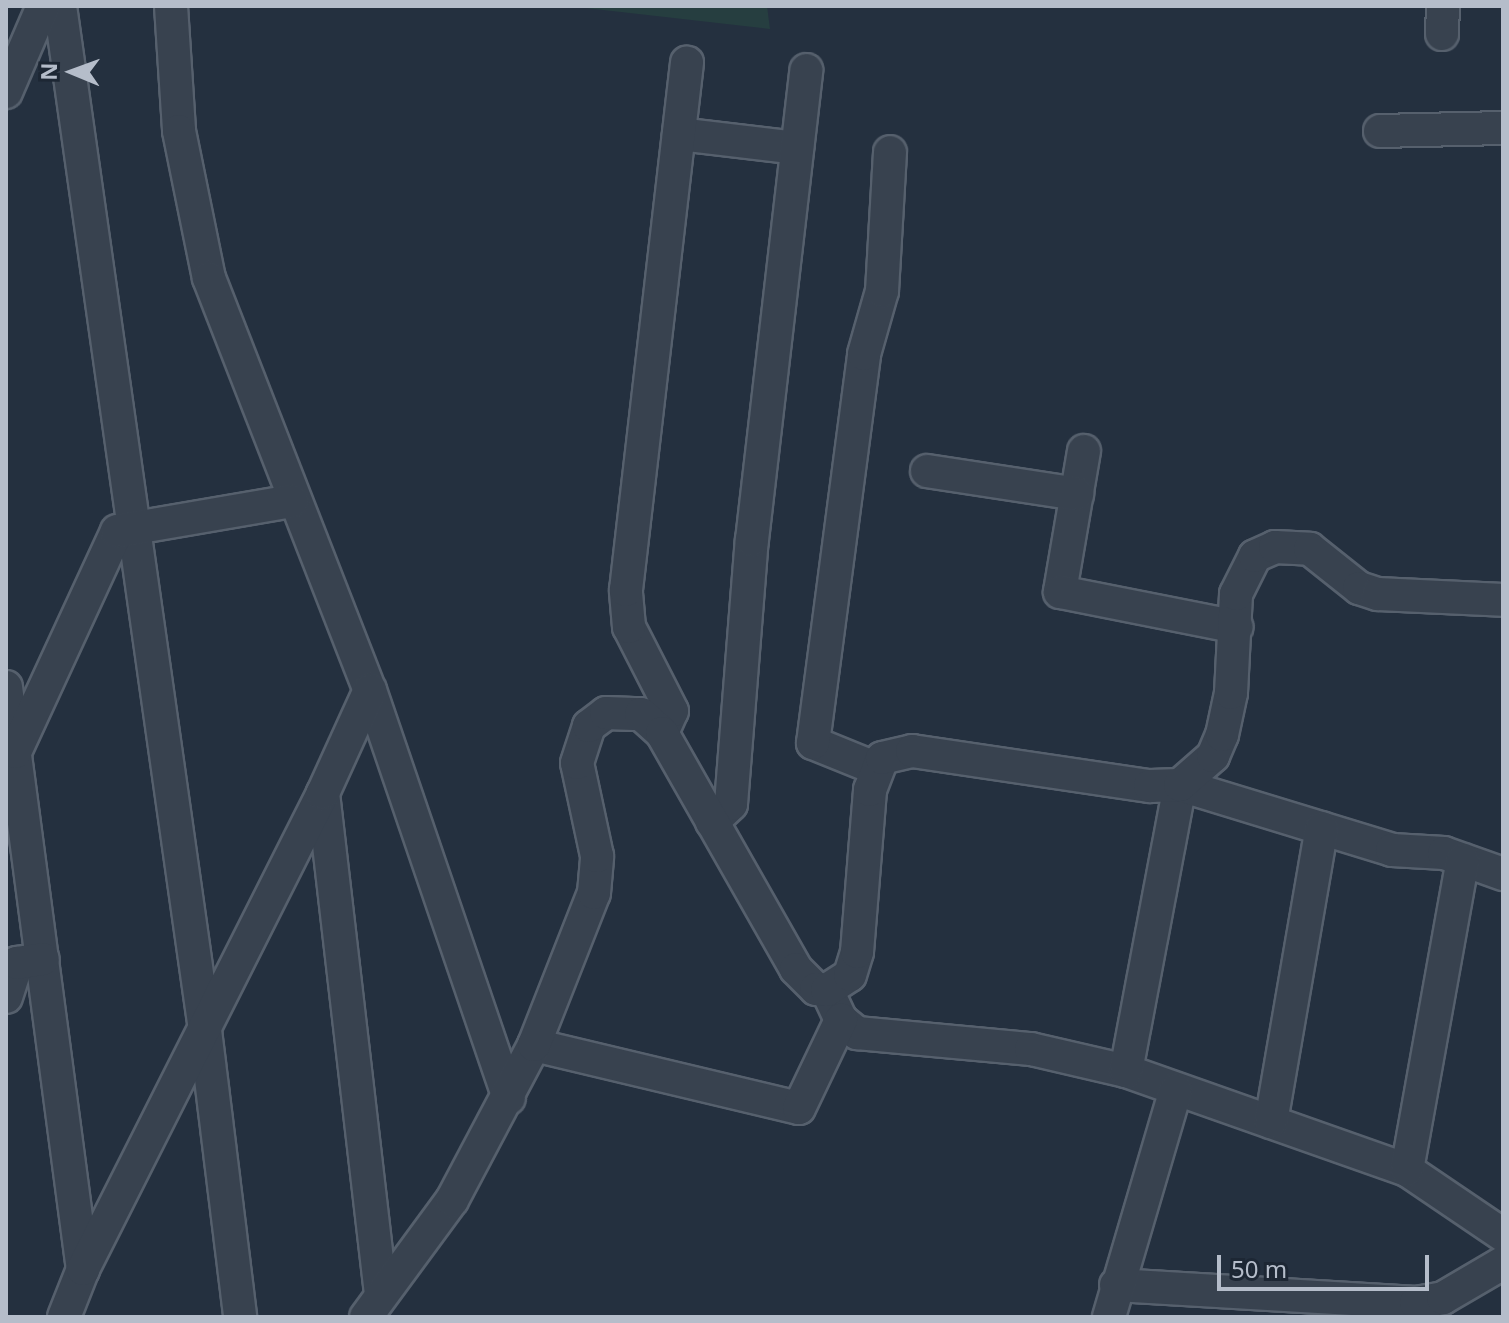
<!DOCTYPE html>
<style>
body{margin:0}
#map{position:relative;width:1509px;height:1323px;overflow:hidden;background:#24303f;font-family:"Noto Sans",sans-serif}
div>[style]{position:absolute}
.green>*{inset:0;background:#263e40}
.roads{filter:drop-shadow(2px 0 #56606d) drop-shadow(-2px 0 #56606d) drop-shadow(0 2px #56606d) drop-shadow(0 -2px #56606d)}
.minor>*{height:32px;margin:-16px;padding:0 16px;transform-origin:16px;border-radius:16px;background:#38424f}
span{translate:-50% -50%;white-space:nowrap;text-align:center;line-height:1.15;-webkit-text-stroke:6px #1d2734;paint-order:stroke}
.frame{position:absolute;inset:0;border:8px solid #b5bdca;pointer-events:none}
.north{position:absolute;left:32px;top:32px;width:80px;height:80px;-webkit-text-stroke:6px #1d2734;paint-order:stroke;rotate:271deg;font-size:22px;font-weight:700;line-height:32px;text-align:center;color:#b5bdca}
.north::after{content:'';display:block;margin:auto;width:28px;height:36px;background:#b5bdca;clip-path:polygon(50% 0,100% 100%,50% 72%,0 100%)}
.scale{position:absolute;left:1217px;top:1255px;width:212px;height:36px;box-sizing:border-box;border:4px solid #b5bdca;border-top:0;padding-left:10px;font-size:24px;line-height:28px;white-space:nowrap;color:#b5bdca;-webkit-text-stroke:6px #1d2734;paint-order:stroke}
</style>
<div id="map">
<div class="green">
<i style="clip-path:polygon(190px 6px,767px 6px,770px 29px,577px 7px)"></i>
</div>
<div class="roads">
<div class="minor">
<i style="left:60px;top:6px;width:1034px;rotate:81.94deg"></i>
<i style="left:205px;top:1030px;width:289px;rotate:83deg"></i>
<i style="left:171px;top:6px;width:125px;rotate:86.3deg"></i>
<i style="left:179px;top:131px;width:150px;rotate:78.5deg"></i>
<i style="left:209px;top:278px;width:442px;rotate:68.7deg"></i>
<i style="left:370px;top:690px;width:431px;rotate:71.2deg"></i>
<i style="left:1442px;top:34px;width:28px;rotate:-88deg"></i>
<i style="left:6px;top:92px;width:94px;rotate:-66.7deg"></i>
<i style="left:1380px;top:131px;width:123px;rotate:-1.4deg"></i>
<i style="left:679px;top:134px;width:119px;rotate:6.8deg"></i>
<i style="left:1084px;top:451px;width:143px;rotate:99.7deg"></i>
<i style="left:1060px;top:592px;width:180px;rotate:11.2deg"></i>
<i style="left:927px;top:471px;width:152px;rotate:8.7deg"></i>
<i style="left:6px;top:687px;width:588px;rotate:82.48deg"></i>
<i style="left:662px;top:733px;width:24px;rotate:-66deg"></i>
<i style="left:672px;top:711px;width:94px;rotate:-117.1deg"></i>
<i style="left:629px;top:627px;width:37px;rotate:-95deg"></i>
<i style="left:626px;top:590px;width:531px;rotate:-83.4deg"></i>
<i style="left:15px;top:752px;width:243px;rotate:-65.2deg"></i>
<i style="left:117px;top:531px;width:178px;rotate:-9.7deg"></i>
<i style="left:875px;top:768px;width:67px;rotate:-158deg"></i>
<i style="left:813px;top:743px;width:392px;rotate:-82.5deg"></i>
<i style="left:864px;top:354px;width:66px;rotate:-74.1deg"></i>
<i style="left:882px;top:291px;width:139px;rotate:-86.7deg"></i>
<i style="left:323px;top:793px;width:504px;rotate:83.4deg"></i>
<i style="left:712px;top:822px;width:26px;rotate:-43deg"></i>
<i style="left:731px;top:804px;width:265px;rotate:-85.5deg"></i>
<i style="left:752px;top:540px;width:473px;rotate:-83.4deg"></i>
<i style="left:827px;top:990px;width:33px;rotate:65deg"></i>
<i style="left:841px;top:1020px;width:21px;rotate:39deg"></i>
<i style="left:857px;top:1033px;width:175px;rotate:5.3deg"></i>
<i style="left:1031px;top:1049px;width:98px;rotate:13deg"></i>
<i style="left:1126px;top:1071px;width:298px;rotate:19.4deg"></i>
<i style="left:1407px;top:1170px;width:116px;rotate:34.1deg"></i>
<i style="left:6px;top:997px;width:36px;rotate:-72deg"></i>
<i style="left:17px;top:963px;width:26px;rotate:-9deg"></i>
<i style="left:534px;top:1045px;width:272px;rotate:13.4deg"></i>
<i style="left:799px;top:1108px;width:98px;rotate:-64.5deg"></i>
<i style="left:1126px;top:1071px;width:291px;rotate:-79.3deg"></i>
<i style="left:1180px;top:785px;width:222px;rotate:17deg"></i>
<i style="left:1392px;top:850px;width:52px;rotate:3.3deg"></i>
<i style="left:1444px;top:853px;width:63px;rotate:19.6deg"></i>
<i style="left:1271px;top:1122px;width:298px;rotate:-80.2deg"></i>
<i style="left:1407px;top:1170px;width:315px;rotate:-79.8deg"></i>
<i style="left:1116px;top:1285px;width:301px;rotate:3.4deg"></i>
<i style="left:1416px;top:1303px;width:27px;rotate:-10deg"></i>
<i style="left:1443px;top:1298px;width:69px;rotate:-30.3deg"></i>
<i style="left:64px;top:1317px;width:52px;rotate:-68.4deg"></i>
<i style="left:83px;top:1269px;width:533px;rotate:-63.24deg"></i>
<i style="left:323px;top:793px;width:113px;rotate:-65.5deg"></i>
<i style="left:366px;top:1317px;width:145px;rotate:-53.7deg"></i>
<i style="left:452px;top:1200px;width:175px;rotate:-62.1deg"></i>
<i style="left:534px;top:1045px;width:163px;rotate:-68.5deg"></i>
<i style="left:594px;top:893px;width:37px;rotate:-85deg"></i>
<i style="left:597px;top:856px;width:95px;rotate:-102.1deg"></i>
<i style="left:577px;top:763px;width:39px;rotate:-72deg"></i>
<i style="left:589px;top:726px;width:21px;rotate:-37deg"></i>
<i style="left:606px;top:713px;width:35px;rotate:2deg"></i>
<i style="left:641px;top:714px;width:28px;rotate:42deg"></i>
<i style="left:662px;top:733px;width:271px;rotate:60.4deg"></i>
<i style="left:796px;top:969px;width:28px;rotate:45deg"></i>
<i style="left:816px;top:989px;width:11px;rotate:5deg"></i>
<i style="left:827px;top:990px;width:27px;rotate:-33deg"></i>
<i style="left:850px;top:975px;width:24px;rotate:-73deg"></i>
<i style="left:857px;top:952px;width:163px;rotate:-85.4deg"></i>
<i style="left:870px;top:790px;width:34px;rotate:-69deg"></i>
<i style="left:882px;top:758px;width:31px;rotate:-13deg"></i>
<i style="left:912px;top:751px;width:241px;rotate:8.4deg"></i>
<i style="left:1150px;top:786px;width:30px;rotate:-2deg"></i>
<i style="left:1180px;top:785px;width:44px;rotate:-41.3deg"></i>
<i style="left:1213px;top:756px;width:23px;rotate:-67deg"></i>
<i style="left:1222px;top:735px;width:43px;rotate:-77.9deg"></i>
<i style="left:1231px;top:693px;width:99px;rotate:-87.1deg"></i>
<i style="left:1236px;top:594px;width:42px;rotate:-63.4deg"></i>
<i style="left:1255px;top:556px;width:22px;rotate:-24deg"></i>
<i style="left:1275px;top:547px;width:35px;rotate:3deg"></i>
<i style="left:1310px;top:549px;width:63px;rotate:38.5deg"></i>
<i style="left:1359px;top:588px;width:20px;rotate:18deg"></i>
<i style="left:1378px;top:594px;width:125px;rotate:2.7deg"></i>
<i style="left:1109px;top:1317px;width:237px;rotate:-73.6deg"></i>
</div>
</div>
<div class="frame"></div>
<div class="north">N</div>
<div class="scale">50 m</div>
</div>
